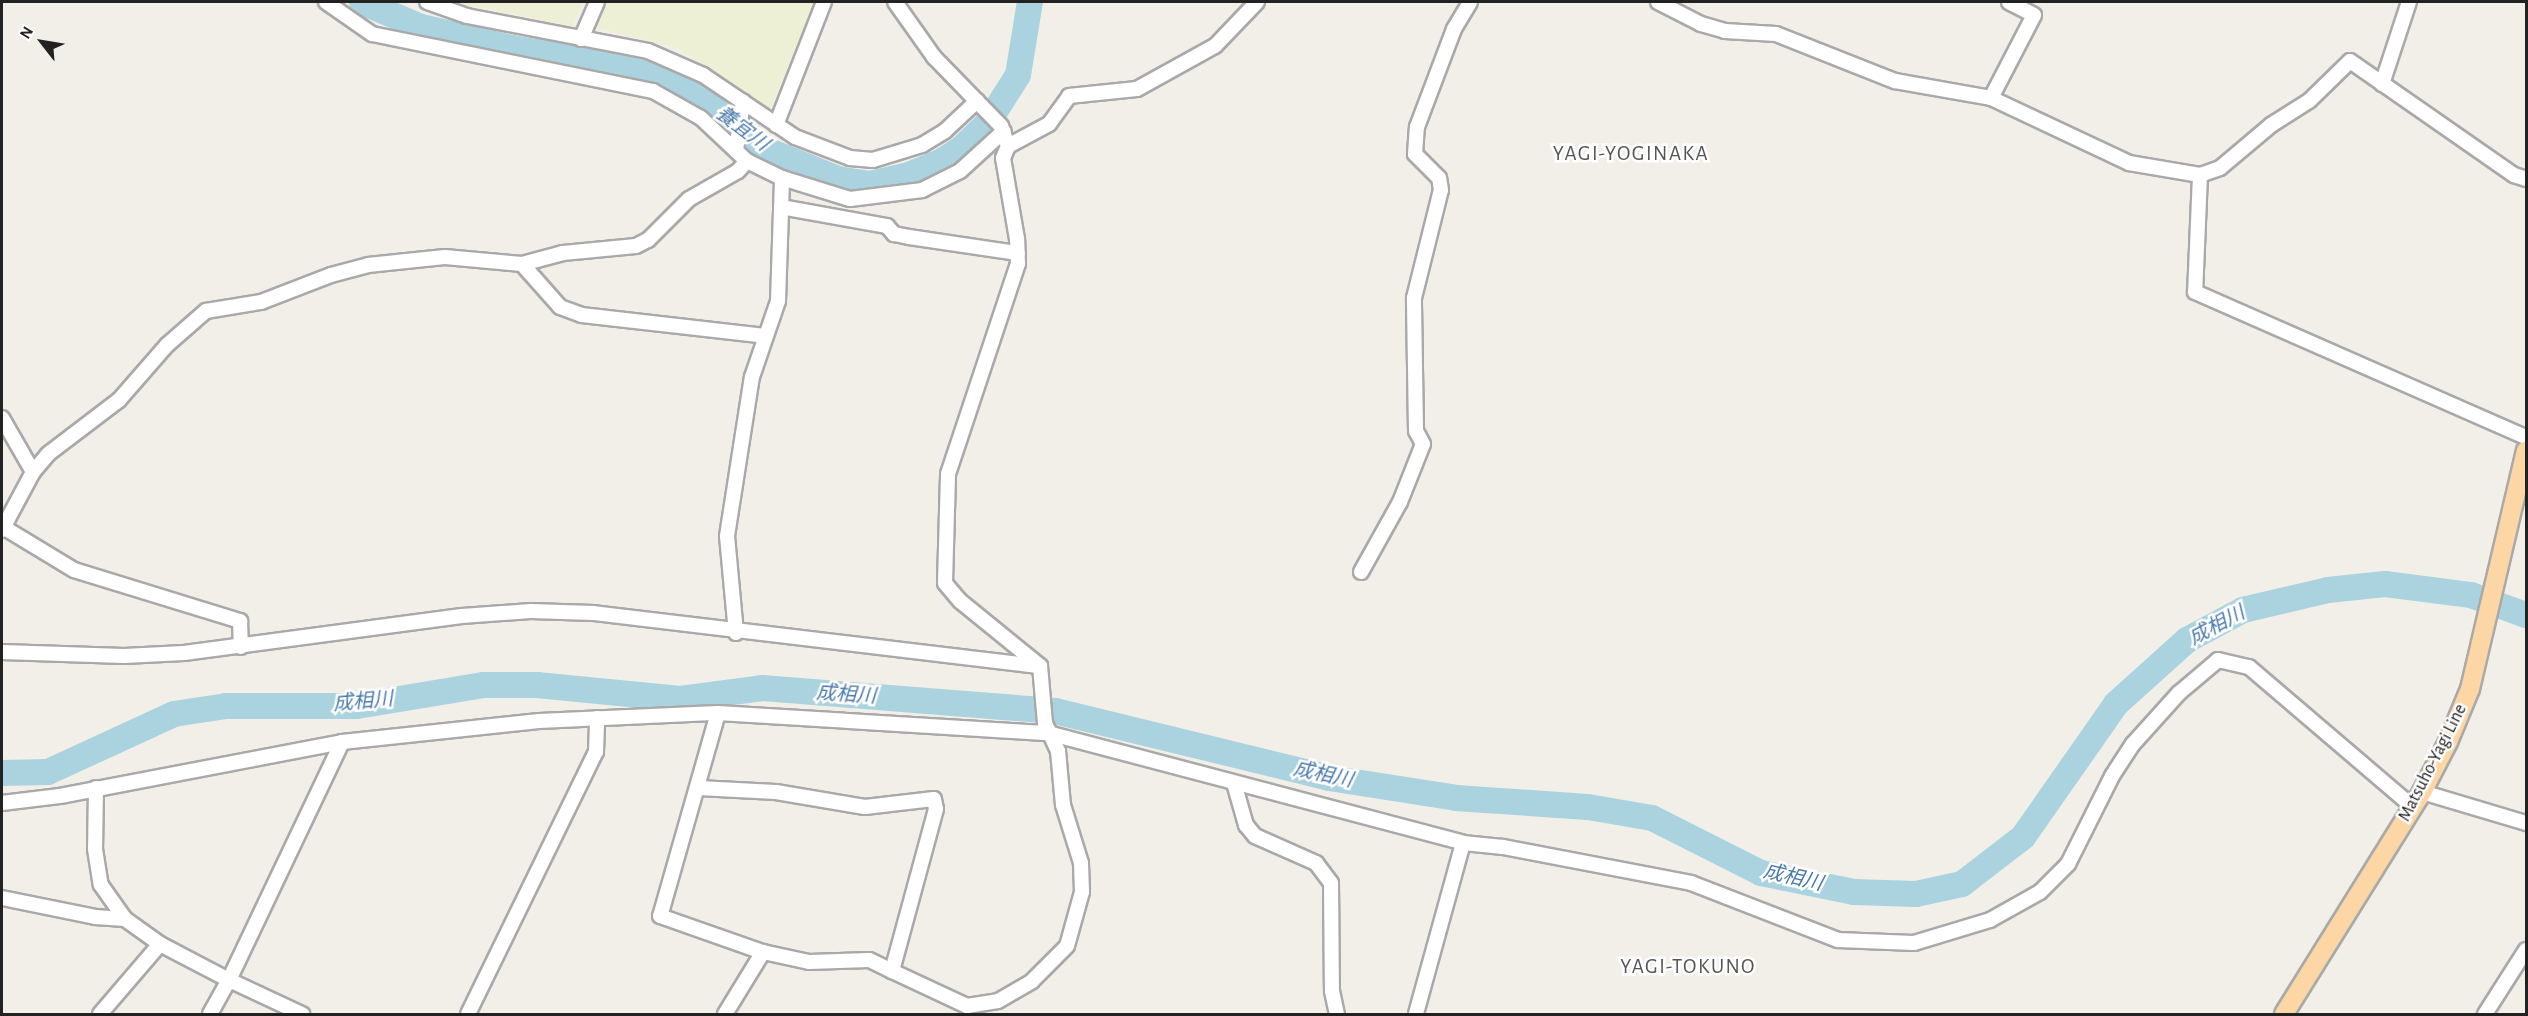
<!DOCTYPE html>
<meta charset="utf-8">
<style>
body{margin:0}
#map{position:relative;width:2528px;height:1016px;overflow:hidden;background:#f2efe9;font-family:"Alegreya Sans","Noto Sans JP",sans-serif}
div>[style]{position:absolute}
.farmland>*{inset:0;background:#eef0d5}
.river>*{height:26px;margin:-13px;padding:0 13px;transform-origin:13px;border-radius:13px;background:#aad3df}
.roads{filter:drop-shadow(2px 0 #a9a9a9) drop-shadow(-2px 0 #a9a9a9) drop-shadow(0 2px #a9a9a9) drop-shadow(0 -2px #a9a9a9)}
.minor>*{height:14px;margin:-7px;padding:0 7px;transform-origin:7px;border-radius:7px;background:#fff}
.major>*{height:18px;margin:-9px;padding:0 9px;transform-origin:9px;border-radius:9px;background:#fcd6a4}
span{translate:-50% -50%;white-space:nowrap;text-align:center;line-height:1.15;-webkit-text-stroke:5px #fff;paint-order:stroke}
.street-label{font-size:18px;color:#222}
.water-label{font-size:20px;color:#4a7aab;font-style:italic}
.quarter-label{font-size:21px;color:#555;letter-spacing:1.5px}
.frame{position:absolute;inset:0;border:3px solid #222;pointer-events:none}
.north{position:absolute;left:12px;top:12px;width:60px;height:60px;-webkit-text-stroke:4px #fff;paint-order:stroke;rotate:301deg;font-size:16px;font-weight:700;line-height:24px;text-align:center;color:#222}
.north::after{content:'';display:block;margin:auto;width:21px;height:27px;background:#222;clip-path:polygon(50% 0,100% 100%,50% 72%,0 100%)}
</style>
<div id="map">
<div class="farmland">
<i style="clip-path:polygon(453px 2px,584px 2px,573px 26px)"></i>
<i style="clip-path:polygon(607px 2px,814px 2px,769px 112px,677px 48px,596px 28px)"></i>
</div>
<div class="river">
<i style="left:362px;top:2px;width:64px;rotate:23deg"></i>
<i style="left:421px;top:27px;width:93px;rotate:13deg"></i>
<i style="left:512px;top:48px;width:131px;rotate:9.2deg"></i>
<i style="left:641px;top:69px;width:25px;rotate:18deg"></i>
<i style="left:665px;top:77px;width:29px;rotate:25deg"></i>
<i style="left:691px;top:89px;width:69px;rotate:40.9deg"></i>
<i style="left:743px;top:134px;width:31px;rotate:33deg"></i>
<i style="left:769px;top:151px;width:74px;rotate:22.1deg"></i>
<i style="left:838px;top:179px;width:32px;rotate:9deg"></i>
<i style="left:870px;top:184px;width:37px;rotate:-13deg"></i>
<i style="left:906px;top:176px;width:35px;rotate:-22deg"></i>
<i style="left:939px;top:163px;width:27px;rotate:-33deg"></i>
<i style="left:962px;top:148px;width:35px;rotate:-44deg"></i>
<i style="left:987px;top:124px;width:58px;rotate:-57.7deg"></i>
<i style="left:1018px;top:75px;width:74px;rotate:-80.7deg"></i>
<i style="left:2px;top:773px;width:46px;rotate:-1.2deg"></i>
<i style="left:48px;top:772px;width:139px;rotate:-24.7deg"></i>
<i style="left:174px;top:714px;width:53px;rotate:-8.7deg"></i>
<i style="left:226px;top:706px;width:131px"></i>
<i style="left:357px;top:706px;width:129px;rotate:-9.4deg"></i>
<i style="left:484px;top:685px;width:53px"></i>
<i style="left:537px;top:685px;width:144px;rotate:5.6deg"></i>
<i style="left:680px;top:699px;width:83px;rotate:-7.6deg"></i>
<i style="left:762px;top:688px;width:294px;rotate:4.5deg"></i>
<i style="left:1055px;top:711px;width:282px;rotate:13.7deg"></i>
<i style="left:1329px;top:778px;width:129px;rotate:8.9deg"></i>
<i style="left:1456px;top:798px;width:132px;rotate:3.9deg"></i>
<i style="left:1588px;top:807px;width:65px;rotate:9.8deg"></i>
<i style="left:1652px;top:818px;width:122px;rotate:26.8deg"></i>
<i style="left:1761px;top:873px;width:95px;rotate:11.5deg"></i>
<i style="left:1854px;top:892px;width:62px;rotate:1.8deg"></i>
<i style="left:1916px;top:894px;width:47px;rotate:-12.3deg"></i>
<i style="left:1962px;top:884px;width:77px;rotate:-37.6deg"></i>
<i style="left:2023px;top:837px;width:162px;rotate:-55deg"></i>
<i style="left:2116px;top:704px;width:96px;rotate:-42deg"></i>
<i style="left:2187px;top:640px;width:64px;rotate:-28.2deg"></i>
<i style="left:2243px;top:610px;width:87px;rotate:-13.2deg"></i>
<i style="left:2328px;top:590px;width:57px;rotate:-6deg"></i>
<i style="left:2385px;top:584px;width:87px;rotate:7.3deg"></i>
<i style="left:2471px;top:595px;width:59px;rotate:20deg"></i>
</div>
<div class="roads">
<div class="minor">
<i style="left:326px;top:2px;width:56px;rotate:34.8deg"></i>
<i style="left:372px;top:34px;width:287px;rotate:11.5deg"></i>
<i style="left:653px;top:91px;width:55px;rotate:29.4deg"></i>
<i style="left:701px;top:118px;width:63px;rotate:43.1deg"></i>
<i style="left:747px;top:161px;width:39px;rotate:26deg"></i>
<i style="left:782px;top:178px;width:71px;rotate:17.2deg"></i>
<i style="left:850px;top:199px;width:73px;rotate:-7.1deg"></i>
<i style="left:922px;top:190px;width:42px;rotate:-26.6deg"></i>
<i style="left:960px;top:171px;width:59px;rotate:-42.3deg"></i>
<i style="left:427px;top:2px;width:42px;rotate:19.3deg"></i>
<i style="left:467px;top:16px;width:184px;rotate:10.9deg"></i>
<i style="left:648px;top:51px;width:60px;rotate:23.6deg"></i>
<i style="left:703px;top:75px;width:111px;rotate:34deg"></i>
<i style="left:795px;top:137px;width:59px;rotate:20.9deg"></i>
<i style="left:850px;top:158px;width:23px;rotate:5deg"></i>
<i style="left:873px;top:160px;width:51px;rotate:-17deg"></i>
<i style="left:922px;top:145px;width:27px;rotate:-31deg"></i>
<i style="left:945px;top:131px;width:44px;rotate:-43.2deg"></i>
<i style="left:1658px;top:2px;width:48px;rotate:27.1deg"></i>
<i style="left:1701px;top:24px;width:25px;rotate:16deg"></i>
<i style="left:1725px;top:31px;width:51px;rotate:3.4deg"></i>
<i style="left:1776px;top:34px;width:128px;rotate:21.6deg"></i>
<i style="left:1895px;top:81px;width:97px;rotate:10deg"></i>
<i style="left:1991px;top:98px;width:153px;rotate:25.2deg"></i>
<i style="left:2129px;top:163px;width:72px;rotate:9.6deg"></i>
<i style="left:2200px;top:175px;width:21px;rotate:-19deg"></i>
<i style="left:2220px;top:168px;width:67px;rotate:-40.1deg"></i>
<i style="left:2271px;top:125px;width:45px;rotate:-32.3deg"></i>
<i style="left:2309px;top:101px;width:57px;rotate:-44.3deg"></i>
<i style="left:2350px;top:61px;width:200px;rotate:34.8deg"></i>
<i style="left:2514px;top:175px;width:13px;rotate:18deg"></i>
<i style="left:581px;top:39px;width:40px;rotate:-66.6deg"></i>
<i style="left:2382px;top:84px;width:86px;rotate:-71.8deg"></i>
<i style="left:1991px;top:98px;width:93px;rotate:-62.6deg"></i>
<i style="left:2034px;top:15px;width:28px;rotate:-153deg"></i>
<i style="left:776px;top:125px;width:132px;rotate:-68.7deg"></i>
<i style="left:1008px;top:146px;width:47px;rotate:-28.2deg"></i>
<i style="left:1049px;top:124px;width:34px;rotate:-54deg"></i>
<i style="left:1069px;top:96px;width:68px;rotate:-5.9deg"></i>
<i style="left:1137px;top:89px;width:89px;rotate:-28.9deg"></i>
<i style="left:1215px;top:46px;width:61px;rotate:-46.3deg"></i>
<i style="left:736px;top:150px;width:49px;rotate:-81.7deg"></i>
<i style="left:2200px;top:175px;width:117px;rotate:92.4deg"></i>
<i style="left:2195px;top:292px;width:361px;rotate:23.7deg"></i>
<i style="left:781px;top:207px;width:108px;rotate:10.2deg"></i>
<i style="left:887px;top:226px;width:11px;rotate:49deg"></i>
<i style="left:894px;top:234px;width:15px;rotate:11deg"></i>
<i style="left:909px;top:237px;width:110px;rotate:8.4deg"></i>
<i style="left:522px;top:264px;width:57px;rotate:48.5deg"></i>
<i style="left:560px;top:307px;width:23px;rotate:20deg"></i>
<i style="left:582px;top:315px;width:184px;rotate:6.5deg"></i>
<i style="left:2px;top:418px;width:62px;rotate:60.1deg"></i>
<i style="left:3px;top:527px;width:83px;rotate:31.2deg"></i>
<i style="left:74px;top:570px;width:174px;rotate:17.1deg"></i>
<i style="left:240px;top:621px;width:26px;rotate:88deg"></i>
<i style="left:2px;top:530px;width:66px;rotate:-61.9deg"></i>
<i style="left:33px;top:472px;width:23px;rotate:-50deg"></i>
<i style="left:48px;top:454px;width:89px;rotate:-37.3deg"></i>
<i style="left:119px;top:400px;width:73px;rotate:-48.9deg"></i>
<i style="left:167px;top:345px;width:52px;rotate:-41.1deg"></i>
<i style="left:206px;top:311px;width:56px;rotate:-9.3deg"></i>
<i style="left:261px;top:302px;width:75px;rotate:-21.1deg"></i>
<i style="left:331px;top:275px;width:38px;rotate:-15deg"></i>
<i style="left:368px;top:265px;width:77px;rotate:-5.9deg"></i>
<i style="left:445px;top:257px;width:77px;rotate:5.2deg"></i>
<i style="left:522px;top:264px;width:42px;rotate:-15deg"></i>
<i style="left:563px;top:253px;width:73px;rotate:-5.5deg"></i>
<i style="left:636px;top:246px;width:13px;rotate:-27deg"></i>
<i style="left:648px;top:240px;width:58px;rotate:-45deg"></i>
<i style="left:689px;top:199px;width:56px;rotate:-29.7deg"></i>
<i style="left:738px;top:171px;width:13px;rotate:-48deg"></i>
<i style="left:1361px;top:572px;width:80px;rotate:-60.9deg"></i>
<i style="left:1400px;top:502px;width:62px;rotate:-68.4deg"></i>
<i style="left:1423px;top:444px;width:15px;rotate:-118deg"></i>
<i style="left:1416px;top:431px;width:133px;rotate:-90.9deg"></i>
<i style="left:1414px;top:298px;width:111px;rotate:-76deg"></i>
<i style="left:1441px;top:190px;width:12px;rotate:-99deg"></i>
<i style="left:1439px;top:178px;width:34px;rotate:-135deg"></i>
<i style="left:1415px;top:154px;width:27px;rotate:-86deg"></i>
<i style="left:1417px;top:127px;width:105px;rotate:-69.3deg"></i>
<i style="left:1454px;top:29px;width:31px;rotate:-59deg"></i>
<i style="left:736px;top:633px;width:97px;rotate:-95.3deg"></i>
<i style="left:727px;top:536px;width:161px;rotate:-81.1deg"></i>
<i style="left:752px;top:377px;width:80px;rotate:-71.1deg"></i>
<i style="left:778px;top:301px;width:123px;rotate:-88.1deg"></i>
<i style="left:2px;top:652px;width:122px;rotate:1.9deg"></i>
<i style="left:124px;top:656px;width:60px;rotate:-2.9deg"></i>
<i style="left:184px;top:653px;width:280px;rotate:-7.6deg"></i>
<i style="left:462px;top:616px;width:69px;rotate:-4.1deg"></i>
<i style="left:531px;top:611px;width:62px;rotate:1.8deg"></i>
<i style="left:593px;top:613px;width:450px;rotate:6.8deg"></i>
<i style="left:718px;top:713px;width:211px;rotate:105.9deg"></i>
<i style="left:660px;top:916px;width:109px;rotate:19.3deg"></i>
<i style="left:763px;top:952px;width:73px;rotate:121.5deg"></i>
<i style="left:1234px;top:783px;width:44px;rotate:74.1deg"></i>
<i style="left:1246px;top:825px;width:14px;rotate:51deg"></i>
<i style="left:1255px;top:836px;width:67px;rotate:23.9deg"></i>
<i style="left:1316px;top:863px;width:25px;rotate:53deg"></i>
<i style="left:1331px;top:883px;width:108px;rotate:89.5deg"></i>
<i style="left:1332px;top:991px;width:24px;rotate:78deg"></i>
<i style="left:96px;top:788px;width:61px;rotate:90.9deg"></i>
<i style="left:95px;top:849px;width:36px;rotate:81deg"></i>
<i style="left:101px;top:885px;width:42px;rotate:54.8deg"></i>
<i style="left:698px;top:788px;width:78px;rotate:2.9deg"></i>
<i style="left:776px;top:792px;width:90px;rotate:9.6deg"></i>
<i style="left:865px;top:807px;width:69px;rotate:-6.6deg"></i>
<i style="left:934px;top:799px;width:10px;rotate:79deg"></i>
<i style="left:936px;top:809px;width:168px;rotate:105.2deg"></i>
<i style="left:892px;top:971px;width:25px;rotate:-154deg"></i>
<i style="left:869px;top:960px;width:60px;rotate:178.1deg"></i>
<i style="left:809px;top:962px;width:47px;rotate:-167.7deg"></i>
<i style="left:2422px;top:792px;width:109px;rotate:16.6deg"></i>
<i style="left:2px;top:803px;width:58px;rotate:-6.9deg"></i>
<i style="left:60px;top:796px;width:287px;rotate:-10.8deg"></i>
<i style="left:342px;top:742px;width:198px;rotate:-6.1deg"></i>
<i style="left:539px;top:721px;width:179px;rotate:-2.6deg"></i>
<i style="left:718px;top:713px;width:331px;rotate:3.5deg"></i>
<i style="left:1048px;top:733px;width:429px;rotate:14.8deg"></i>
<i style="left:1463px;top:843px;width:177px;rotate:105.4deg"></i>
<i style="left:1463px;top:843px;width:40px;rotate:5.7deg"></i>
<i style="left:1503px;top:847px;width:191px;rotate:10.8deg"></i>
<i style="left:1691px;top:883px;width:158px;rotate:21.2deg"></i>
<i style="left:1838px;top:940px;width:76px;rotate:2.3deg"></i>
<i style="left:1914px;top:943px;width:79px;rotate:-16.8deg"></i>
<i style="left:1990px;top:920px;width:57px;rotate:-29.2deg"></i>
<i style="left:2040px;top:892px;width:40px;rotate:-45deg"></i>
<i style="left:2068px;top:864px;width:98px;rotate:-63.4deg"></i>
<i style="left:2112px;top:776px;width:38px;rotate:-57deg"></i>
<i style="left:2133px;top:744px;width:69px;rotate:-48deg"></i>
<i style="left:2179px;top:693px;width:51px;rotate:-40.2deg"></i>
<i style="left:2218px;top:660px;width:32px;rotate:13deg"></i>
<i style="left:2249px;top:667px;width:216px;rotate:40.5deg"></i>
<i style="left:2px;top:898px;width:95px;rotate:11.5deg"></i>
<i style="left:95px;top:917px;width:30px;rotate:4deg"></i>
<i style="left:125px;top:919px;width:43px;rotate:35.5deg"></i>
<i style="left:160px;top:944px;width:78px;rotate:27.6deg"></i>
<i style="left:229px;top:980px;width:263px;rotate:-64.6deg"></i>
<i style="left:892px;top:971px;width:83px;rotate:25deg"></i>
<i style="left:967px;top:1006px;width:31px;rotate:-9deg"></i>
<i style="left:998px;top:1001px;width:39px;rotate:-30deg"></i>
<i style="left:1032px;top:981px;width:49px;rotate:-45deg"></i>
<i style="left:1067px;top:946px;width:56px;rotate:-74.5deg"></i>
<i style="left:1082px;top:892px;width:29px;rotate:-92deg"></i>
<i style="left:1081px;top:863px;width:61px;rotate:-107.2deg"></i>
<i style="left:1063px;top:805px;width:54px;rotate:-95.3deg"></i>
<i style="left:1058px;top:751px;width:31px;rotate:-115deg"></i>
<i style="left:1045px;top:723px;width:57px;rotate:-95deg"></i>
<i style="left:1040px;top:666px;width:103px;rotate:-140.9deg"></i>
<i style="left:960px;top:601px;width:23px;rotate:-130deg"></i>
<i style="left:945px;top:583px;width:109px;rotate:-88.4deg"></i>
<i style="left:948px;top:474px;width:221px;rotate:-71.6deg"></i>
<i style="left:1018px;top:264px;width:25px;rotate:-92deg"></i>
<i style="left:1017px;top:239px;width:82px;rotate:-99.8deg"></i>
<i style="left:1003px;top:158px;width:13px;rotate:-67deg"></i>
<i style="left:1008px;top:146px;width:21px;rotate:-109deg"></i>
<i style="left:1001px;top:126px;width:96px;rotate:-134.2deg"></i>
<i style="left:934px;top:57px;width:67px;rotate:-125.3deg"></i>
<i style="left:100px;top:1014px;width:92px;rotate:-49.4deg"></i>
<i style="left:210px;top:1014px;width:39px;rotate:-61deg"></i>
<i style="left:229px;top:980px;width:81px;rotate:25deg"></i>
<i style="left:468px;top:1014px;width:292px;rotate:-64deg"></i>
<i style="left:596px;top:752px;width:34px;rotate:-88deg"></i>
<i style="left:2485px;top:1014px;width:76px;rotate:-57.4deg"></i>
</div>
<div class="major">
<i style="left:2284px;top:1014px;width:261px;rotate:-58.1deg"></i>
<i style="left:2422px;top:792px;width:56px;rotate:-62.5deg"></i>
<i style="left:2448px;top:742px;width:57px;rotate:-67.5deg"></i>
<i style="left:2470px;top:689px;width:245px;rotate:-76.8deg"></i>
</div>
</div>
<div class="street-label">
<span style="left:2433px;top:763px;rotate:-63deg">Matsuho-Yagi Line</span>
</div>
<div class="water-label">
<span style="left:742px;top:129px;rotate:37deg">養宜川</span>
<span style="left:2217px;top:626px;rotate:-28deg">成相川</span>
<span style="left:846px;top:695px;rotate:4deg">成相川</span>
<span style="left:363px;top:702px;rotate:-5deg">成相川</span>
<span style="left:1323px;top:775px;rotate:12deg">成相川</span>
<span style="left:1793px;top:878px;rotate:13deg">成相川</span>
</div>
<div class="quarter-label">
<span style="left:1631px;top:154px">YAGI-YOGINAKA</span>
<span style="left:1688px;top:967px">YAGI-TOKUNO</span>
</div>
<div class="frame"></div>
<div class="north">N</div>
</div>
